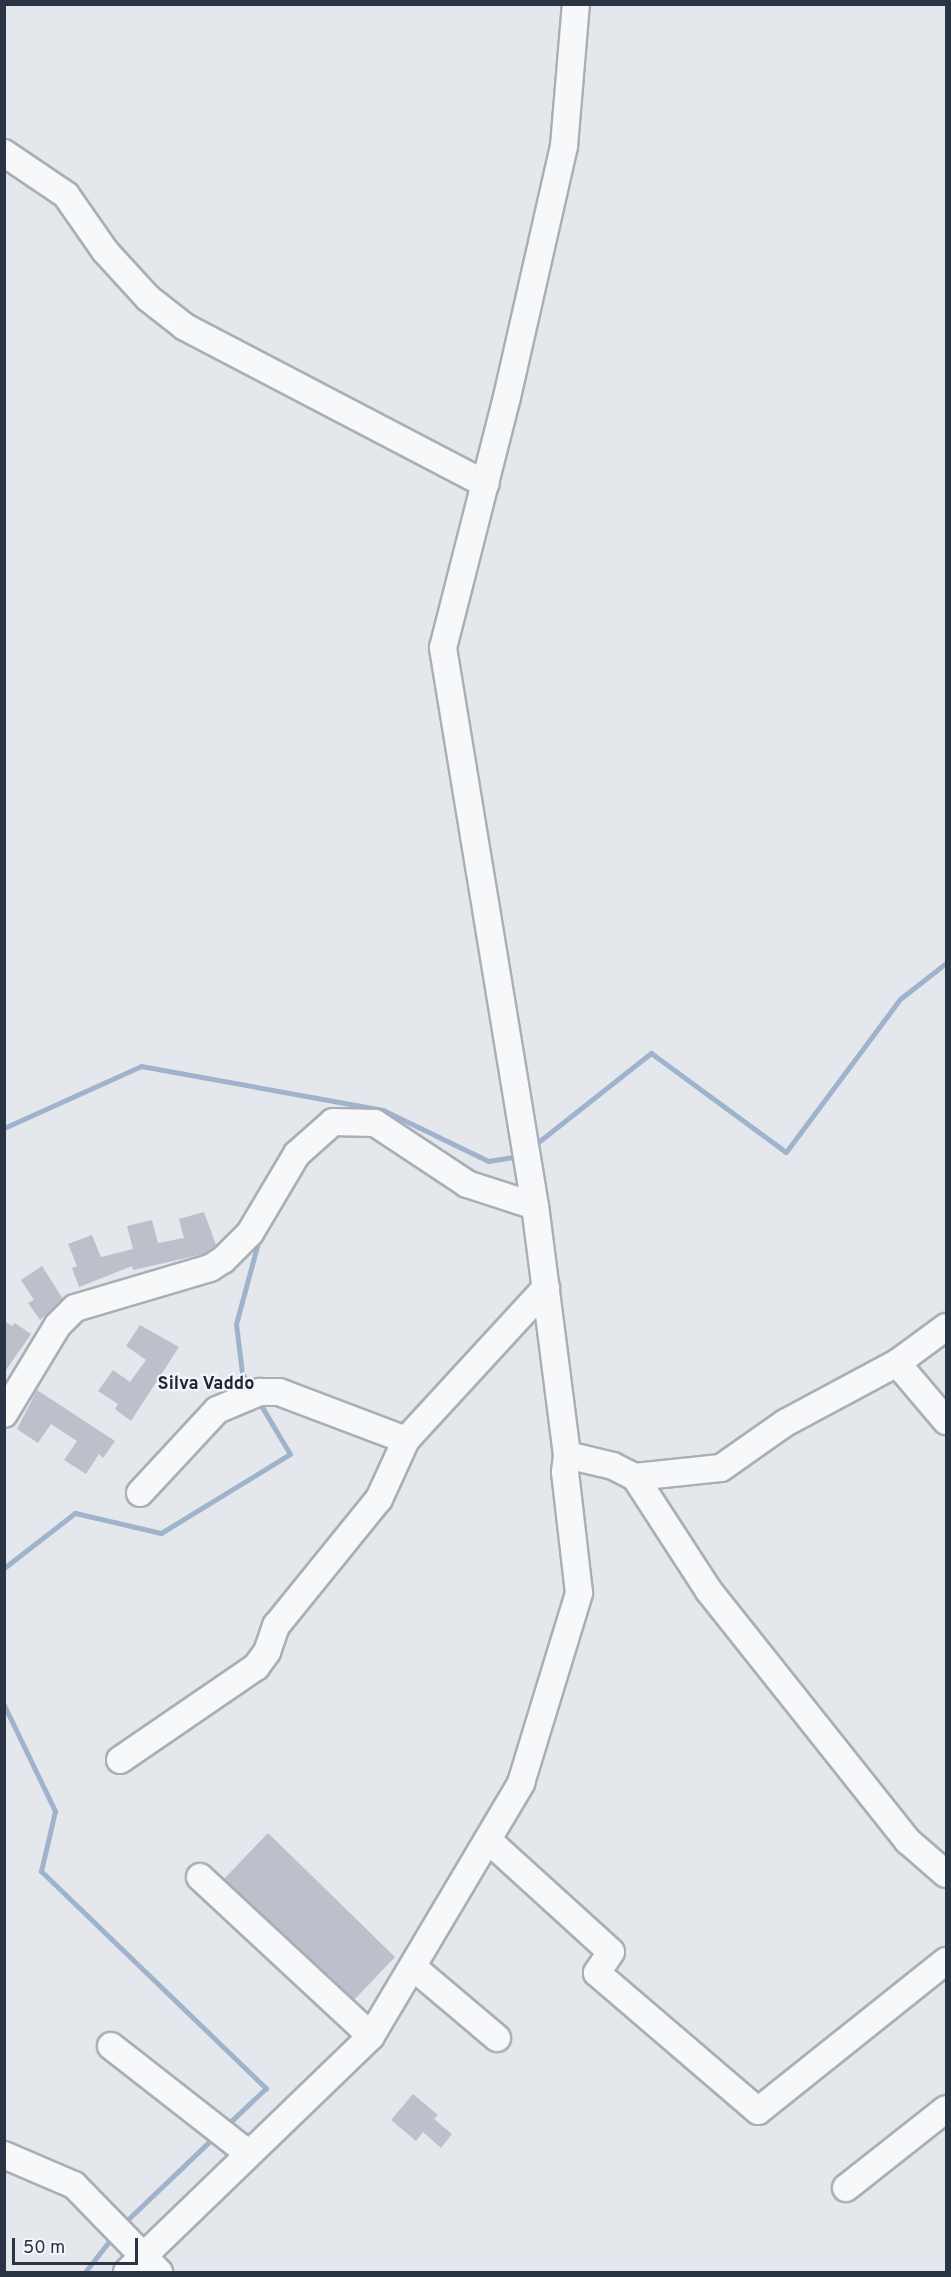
<!DOCTYPE html>
<style>
body{margin:0}
#map{position:relative;width:951px;height:2277px;overflow:hidden;background:#e4e7ec;font-family:Overpass,sans-serif}
div>[style]{position:absolute}
.stream>*{height:5px;margin:-2.5px;padding:0 2.5px;transform-origin:2.5px;border-radius:2.5px;background:#9fb4cc}
.building>*{inset:0;background:#bbc0ca}
.roads{filter:drop-shadow(2px 0 #a9aeb7) drop-shadow(-2px 0 #a9aeb7) drop-shadow(0 2px #a9aeb7) drop-shadow(0 -2px #a9aeb7)}
.minor>*{height:26px;margin:-13px;padding:0 13px;transform-origin:13px;border-radius:13px;background:#f7f8fa}
span{translate:-50% -50%;white-space:nowrap;text-align:center;line-height:1.15;-webkit-text-stroke:4.5px #f4f6f9;paint-order:stroke}
.neighbourhood-label{font-size:18px;color:#1d2536;font-weight:700}
.frame{position:absolute;inset:0;border:6px solid #2b3445;pointer-events:none}
.scale{position:absolute;left:12px;top:2238px;width:126px;height:27px;box-sizing:border-box;border:3px solid #2b3445;border-top:0;padding-left:8px;font-size:18px;line-height:21px;white-space:nowrap;color:#2b3445;-webkit-text-stroke:4px #f4f6f9;paint-order:stroke}
</style>
<div id="map">
<div class="stream">
<i style="left:4px;top:1128px;width:150px;rotate:-24.3deg"></i>
<i style="left:141px;top:1066px;width:246px;rotate:10.3deg"></i>
<i style="left:383px;top:1110px;width:117px;rotate:25.9deg"></i>
<i style="left:488px;top:1161px;width:32px;rotate:-9deg"></i>
<i style="left:532px;top:1147px;width:152px;rotate:-38.3deg"></i>
<i style="left:651px;top:1053px;width:167px;rotate:36.3deg"></i>
<i style="left:786px;top:1152px;width:191px;rotate:-53.3deg"></i>
<i style="left:900px;top:999px;width:58px;rotate:-38deg"></i>
<i style="left:251px;top:1388px;width:17px;rotate:-121deg"></i>
<i style="left:242px;top:1373px;width:49px;rotate:-97deg"></i>
<i style="left:236px;top:1324px;width:88px;rotate:-74.9deg"></i>
<i style="left:4px;top:1568px;width:90px;rotate:-37.8deg"></i>
<i style="left:75px;top:1513px;width:88px;rotate:13.1deg"></i>
<i style="left:161px;top:1533px;width:151px;rotate:-31.5deg"></i>
<i style="left:290px;top:1454px;width:61px;rotate:-120.8deg"></i>
<i style="left:4px;top:1705px;width:118px;rotate:64.3deg"></i>
<i style="left:55px;top:1811px;width:62px;rotate:103.1deg"></i>
<i style="left:41px;top:1871px;width:313px;rotate:44deg"></i>
<i style="left:266px;top:2088px;width:55px;rotate:136.5deg"></i>
<i style="left:122px;top:2225px;width:129px;rotate:-43.7deg"></i>
<i style="left:85px;top:2272px;width:47px;rotate:-51.9deg"></i>
</div>
<div class="building">
<i style="clip-path:polygon(204px 1212px,216px 1245px,204px 1254px,133px 1270px,132px 1266px,79px 1287px,72px 1268px,77px 1266px,68px 1244px,92px 1235px,101px 1257px,133px 1249px,127px 1226px,152px 1220px,158px 1243px,184px 1238px,179px 1219px)"></i>
<i style="clip-path:polygon(42px 1266px,63px 1299px,40px 1320px,28px 1303px,34px 1300px,21px 1280px)"></i>
<i style="clip-path:polygon(4px 1321px,12px 1326px,15px 1323px,31px 1334px,4px 1373px)"></i>
<i style="clip-path:polygon(140px 1325px,179px 1347px,131px 1421px,115px 1409px,118px 1404px,98px 1391px,113px 1370px,130px 1382px,146px 1360px,126px 1346px)"></i>
<i style="clip-path:polygon(37px 1390px,115px 1441px,103px 1458px,99px 1454px,86px 1474px,64px 1460px,77px 1441px,51px 1424px,38px 1443px,17px 1429px)"></i>
<i style="clip-path:polygon(268px 1833px,395px 1957px,354px 2000px,224px 1879px)"></i>
<i style="clip-path:polygon(413px 2094px,438px 2115px,434px 2119px,452px 2134px,441px 2148px,423px 2132px,416px 2141px,391px 2120px)"></i>
</div>
<div class="roads">
<div class="minor">
<i style="left:4px;top:153px;width:75px;rotate:34.1deg"></i>
<i style="left:66px;top:195px;width:68px;rotate:55.1deg"></i>
<i style="left:105px;top:251px;width:64px;rotate:47.5deg"></i>
<i style="left:148px;top:298px;width:47px;rotate:38.1deg"></i>
<i style="left:185px;top:327px;width:339px;rotate:27.6deg"></i>
<i style="left:897px;top:1363px;width:76px;rotate:49.8deg"></i>
<i style="left:4px;top:1414px;width:104px;rotate:-58.8deg"></i>
<i style="left:58px;top:1325px;width:24px;rotate:-45deg"></i>
<i style="left:75px;top:1308px;width:141px;rotate:-16.5deg"></i>
<i style="left:210px;top:1268px;width:15px;rotate:-32deg"></i>
<i style="left:223px;top:1260px;width:38px;rotate:-45deg"></i>
<i style="left:250px;top:1233px;width:92px;rotate:-59.3deg"></i>
<i style="left:297px;top:1154px;width:48px;rotate:-41.6deg"></i>
<i style="left:333px;top:1122px;width:42px;rotate:1.4deg"></i>
<i style="left:375px;top:1123px;width:110px;rotate:33.5deg"></i>
<i style="left:467px;top:1184px;width:71px;rotate:17.9deg"></i>
<i style="left:567px;top:1455px;width:47px;rotate:13.4deg"></i>
<i style="left:613px;top:1466px;width:25px;rotate:27deg"></i>
<i style="left:635px;top:1477px;width:136px;rotate:57deg"></i>
<i style="left:709px;top:1591px;width:320px;rotate:51.5deg"></i>
<i style="left:908px;top:1841px;width:50px;rotate:41deg"></i>
<i style="left:635px;top:1477px;width:86px;rotate:-6deg"></i>
<i style="left:721px;top:1468px;width:78px;rotate:-35.1deg"></i>
<i style="left:785px;top:1423px;width:127px;rotate:-28.2deg"></i>
<i style="left:897px;top:1363px;width:61px;rotate:-36.3deg"></i>
<i style="left:140px;top:1493px;width:113px;rotate:-47.1deg"></i>
<i style="left:217px;top:1410px;width:47px;rotate:-22.7deg"></i>
<i style="left:260px;top:1392px;width:19px"></i>
<i style="left:279px;top:1392px;width:136px;rotate:20.7deg"></i>
<i style="left:406px;top:1440px;width:207px;rotate:-47.4deg"></i>
<i style="left:120px;top:1760px;width:165px;rotate:-34.4deg"></i>
<i style="left:256px;top:1667px;width:19px;rotate:-54deg"></i>
<i style="left:267px;top:1652px;width:28px;rotate:-71deg"></i>
<i style="left:276px;top:1626px;width:164px;rotate:-51deg"></i>
<i style="left:379px;top:1499px;width:65px;rotate:-65.4deg"></i>
<i style="left:488px;top:1840px;width:166px;rotate:42.3deg"></i>
<i style="left:611px;top:1952px;width:25px;rotate:124deg"></i>
<i style="left:597px;top:1973px;width:212px;rotate:40.6deg"></i>
<i style="left:758px;top:2111px;width:241px;rotate:-38.6deg"></i>
<i style="left:200px;top:1877px;width:233px;rotate:42.9deg"></i>
<i style="left:413px;top:1967px;width:110px;rotate:40.2deg"></i>
<i style="left:111px;top:2046px;width:174px;rotate:38deg"></i>
<i style="left:4px;top:2155px;width:76px;rotate:23.2deg"></i>
<i style="left:74px;top:2185px;width:122px;rotate:45.7deg"></i>
<i style="left:846px;top:2188px;width:127px;rotate:-38.3deg"></i>
<i style="left:127px;top:2272px;width:339px;rotate:-44deg"></i>
<i style="left:371px;top:2036px;width:294px;rotate:-59.3deg"></i>
<i style="left:521px;top:1783px;width:199px;rotate:-73deg"></i>
<i style="left:579px;top:1593px;width:122px;rotate:-96.6deg"></i>
<i style="left:565px;top:1472px;width:17px;rotate:-83deg"></i>
<i style="left:567px;top:1455px;width:251px;rotate:-97.3deg"></i>
<i style="left:535px;top:1206px;width:566px;rotate:-99.36deg"></i>
<i style="left:443px;top:648px;width:259px;rotate:-75.7deg"></i>
<i style="left:507px;top:397px;width:257px;rotate:-77.2deg"></i>
<i style="left:564px;top:146px;width:143px;rotate:-85.2deg"></i>
</div>
</div>
<div class="neighbourhood-label">
<span style="left:206px;top:1385px">Silva Vaddo</span>
</div>
<div class="frame"></div>
<div class="scale">50 m</div>
</div>
